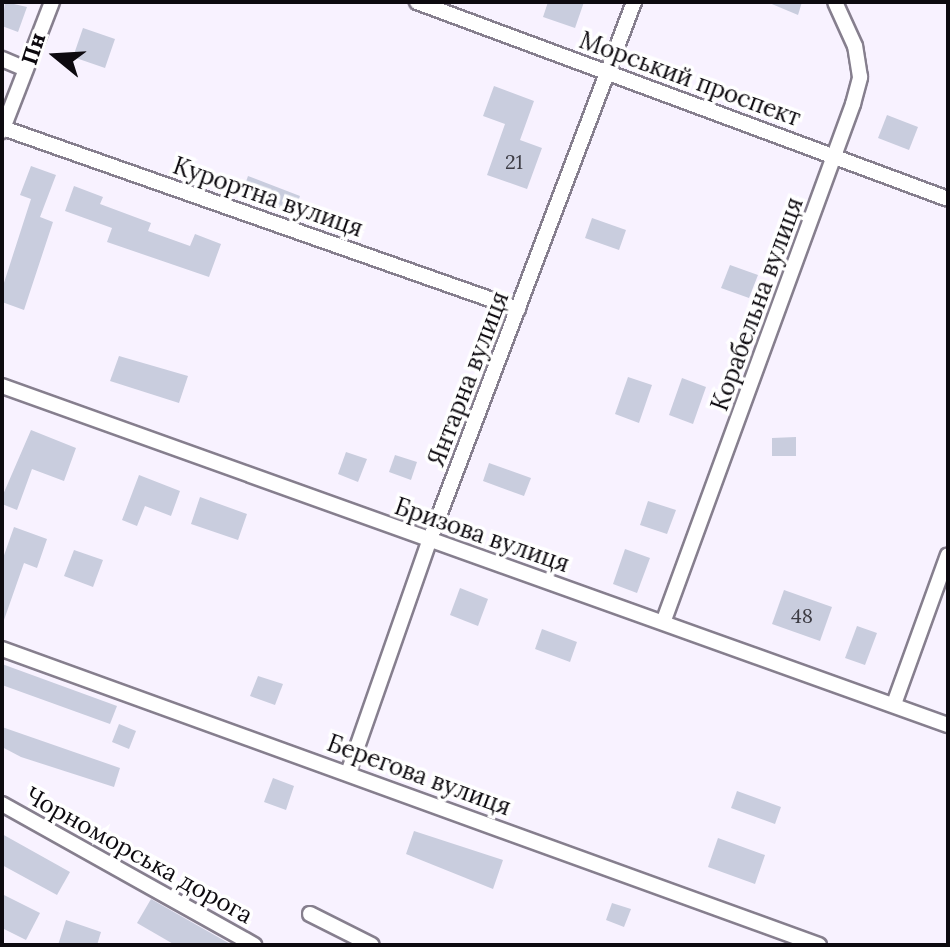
<!DOCTYPE html>
<meta charset="utf-8">
<style>
body{margin:0}
#map{position:relative;width:950px;height:947px;overflow:hidden;background:#f8f2ff;font-family:Lora,serif}
div>[style]{position:absolute}
.building>*{inset:0;background:#c9cdde}
.roads{filter:drop-shadow(2px 0 #867f8e) drop-shadow(-2px 0 #867f8e) drop-shadow(0 2px #867f8e) drop-shadow(0 -2px #867f8e)}
.minor>*{height:14px;margin:-7px;padding:0 7px;transform-origin:7px;border-radius:7px;background:#fff}
span{translate:-50% -50%;white-space:nowrap;text-align:center;line-height:1.15;-webkit-text-stroke:7px #fff;paint-order:stroke}
.number-label{font-size:20px;color:#3c3b43}
.number-label span{-webkit-text-stroke-width:0}
.street-label{font-size:24px;color:#0d0a0f}
.frame{position:absolute;inset:0;border:4px solid #0d0a0f;pointer-events:none}
.north{position:absolute;left:16px;top:16px;width:80px;height:80px;-webkit-text-stroke:6px #fff;paint-order:stroke;rotate:288deg;font-size:22px;font-weight:700;line-height:32px;text-align:center;color:#0d0a0f}
.north::after{content:'';display:block;margin:auto;width:28px;height:36px;background:#0d0a0f;clip-path:polygon(50% 0,100% 100%,50% 72%,0 100%)}
</style>
<div id="map">
<div class="building">
<i style="clip-path:polygon(5px 2px,27px 7px,18px 32px,2px 26px)"></i>
<i style="clip-path:polygon(548px 2px,584px 2px,575px 28px,543px 17px)"></i>
<i style="clip-path:polygon(767px 2px,802px 2px,798px 15px)"></i>
<i style="clip-path:polygon(83px 28px,115px 39px,105px 68px,73px 57px)"></i>
<i style="clip-path:polygon(494px 86px,534px 101px,520px 140px,542px 148px,527px 189px,487px 175px,505px 124px,483px 116px)"></i>
<i style="clip-path:polygon(887px 115px,918px 127px,909px 150px,878px 138px)"></i>
<i style="clip-path:polygon(31px 166px,56px 175px,40px 217px,53px 222px,24px 310px,2px 302px,2px 289px,31px 199px,20px 195px)"></i>
<i style="clip-path:polygon(248px 176px,300px 196px,294px 213px,242px 193px)"></i>
<i style="clip-path:polygon(74px 186px,103px 197px,100px 204px,151px 223px,148px 231px,190px 246px,195px 234px,221px 244px,209px 277px,107px 242px,112px 228px,65px 211px)"></i>
<i style="clip-path:polygon(592px 218px,626px 230px,619px 250px,585px 238px)"></i>
<i style="clip-path:polygon(730px 265px,758px 275px,749px 298px,721px 288px)"></i>
<i style="clip-path:polygon(119px 356px,188px 376px,179px 403px,110px 381px)"></i>
<i style="clip-path:polygon(628px 377px,652px 385px,639px 423px,615px 414px)"></i>
<i style="clip-path:polygon(682px 378px,706px 387px,693px 424px,669px 415px)"></i>
<i style="clip-path:polygon(31px 430px,76px 448px,64px 481px,32px 469px,17px 510px,2px 504px,2px 497px)"></i>
<i style="clip-path:polygon(796px 437px,796px 456px,772px 456px,772px 438px)"></i>
<i style="clip-path:polygon(346px 452px,367px 459px,358px 482px,338px 474px)"></i>
<i style="clip-path:polygon(395px 455px,417px 462px,411px 480px,389px 472px)"></i>
<i style="clip-path:polygon(489px 463px,531px 478px,524px 496px,483px 481px)"></i>
<i style="clip-path:polygon(139px 475px,180px 491px,171px 516px,145px 506px,137px 526px,122px 520px)"></i>
<i style="clip-path:polygon(200px 497px,247px 514px,238px 540px,191px 524px)"></i>
<i style="clip-path:polygon(648px 501px,676px 510px,667px 534px,640px 525px)"></i>
<i style="clip-path:polygon(14px 527px,47px 539px,37px 568px,24px 563px,4px 620px,2px 561px)"></i>
<i style="clip-path:polygon(625px 549px,650px 558px,637px 593px,613px 584px)"></i>
<i style="clip-path:polygon(74px 550px,103px 560px,93px 587px,64px 576px)"></i>
<i style="clip-path:polygon(460px 588px,488px 599px,478px 626px,450px 615px)"></i>
<i style="clip-path:polygon(784px 590px,832px 607px,820px 641px,772px 624px)"></i>
<i style="clip-path:polygon(857px 626px,877px 633px,865px 665px,845px 658px)"></i>
<i style="clip-path:polygon(542px 629px,577px 642px,570px 662px,535px 649px)"></i>
<i style="clip-path:polygon(2px 664px,117px 706px,110px 724px,2px 685px)"></i>
<i style="clip-path:polygon(258px 676px,283px 684px,275px 705px,250px 696px)"></i>
<i style="clip-path:polygon(119px 724px,136px 731px,129px 749px,112px 742px)"></i>
<i style="clip-path:polygon(2px 727px,120px 768px,114px 787px,21px 757px,2px 747px)"></i>
<i style="clip-path:polygon(273px 778px,294px 786px,286px 810px,264px 802px)"></i>
<i style="clip-path:polygon(737px 791px,781px 807px,775px 824px,731px 808px)"></i>
<i style="clip-path:polygon(414px 831px,503px 860px,493px 889px,406px 854px)"></i>
<i style="clip-path:polygon(2px 834px,70px 872px,57px 895px,2px 865px)"></i>
<i style="clip-path:polygon(718px 838px,765px 855px,755px 884px,708px 867px)"></i>
<i style="clip-path:polygon(2px 894px,40px 913px,26px 940px,2px 928px)"></i>
<i style="clip-path:polygon(151px 899px,232px 945px,175px 945px,137px 923px)"></i>
<i style="clip-path:polygon(612px 903px,631px 909px,624px 927px,606px 920px)"></i>
<i style="clip-path:polygon(66px 920px,101px 932px,97px 945px,58px 945px)"></i>
</div>
<div class="roads">
<div class="minor">
<i style="left:417px;top:2px;width:566px;rotate:20.35deg"></i>
<i style="left:2px;top:59px;width:25px;rotate:23deg"></i>
<i style="left:3px;top:128px;width:546px;rotate:19.36deg"></i>
<i style="left:2px;top:131px;width:138px;rotate:-68.8deg"></i>
<i style="left:2px;top:386px;width:1005px;rotate:19.72deg"></i>
<i style="left:664px;top:620px;width:550px;rotate:-69.88deg"></i>
<i style="left:853px;top:104px;width:28px;rotate:-75deg"></i>
<i style="left:860px;top:77px;width:31px;rotate:-99deg"></i>
<i style="left:855px;top:46px;width:48px;rotate:-114.4deg"></i>
<i style="left:2px;top:649px;width:869px;rotate:19.92deg"></i>
<i style="left:894px;top:704px;width:158px;rotate:-70.1deg"></i>
<i style="left:348px;top:773px;width:245px;rotate:-70.7deg"></i>
<i style="left:429px;top:542px;width:578px;rotate:-69.21deg"></i>
<i style="left:2px;top:804px;width:289px;rotate:29.2deg"></i>
<i style="left:310px;top:914px;width:69px;rotate:26.6deg"></i>
</div>
</div>
<div class="number-label">
<span style="left:514px;top:161px">21</span>
<span style="left:802px;top:615px">48</span>
</div>
<div class="street-label">
<span style="left:690px;top:79px;rotate:20deg">Морський проспект</span>
<span style="left:268px;top:197px;rotate:19deg">Курортна вулиця</span>
<span style="left:757px;top:304px;rotate:-70deg">Корабельна вулиця</span>
<span style="left:468px;top:379px;rotate:-69deg">Янтарна вулиця</span>
<span style="left:482px;top:535px;rotate:19deg">Бризова вулиця</span>
<span style="left:419px;top:775px;rotate:20deg">Берегова вулиця</span>
<span style="left:139px;top:855px;rotate:29deg">Чорноморська дорога</span>
</div>
<div class="frame"></div>
<div class="north">Пн</div>
</div>
